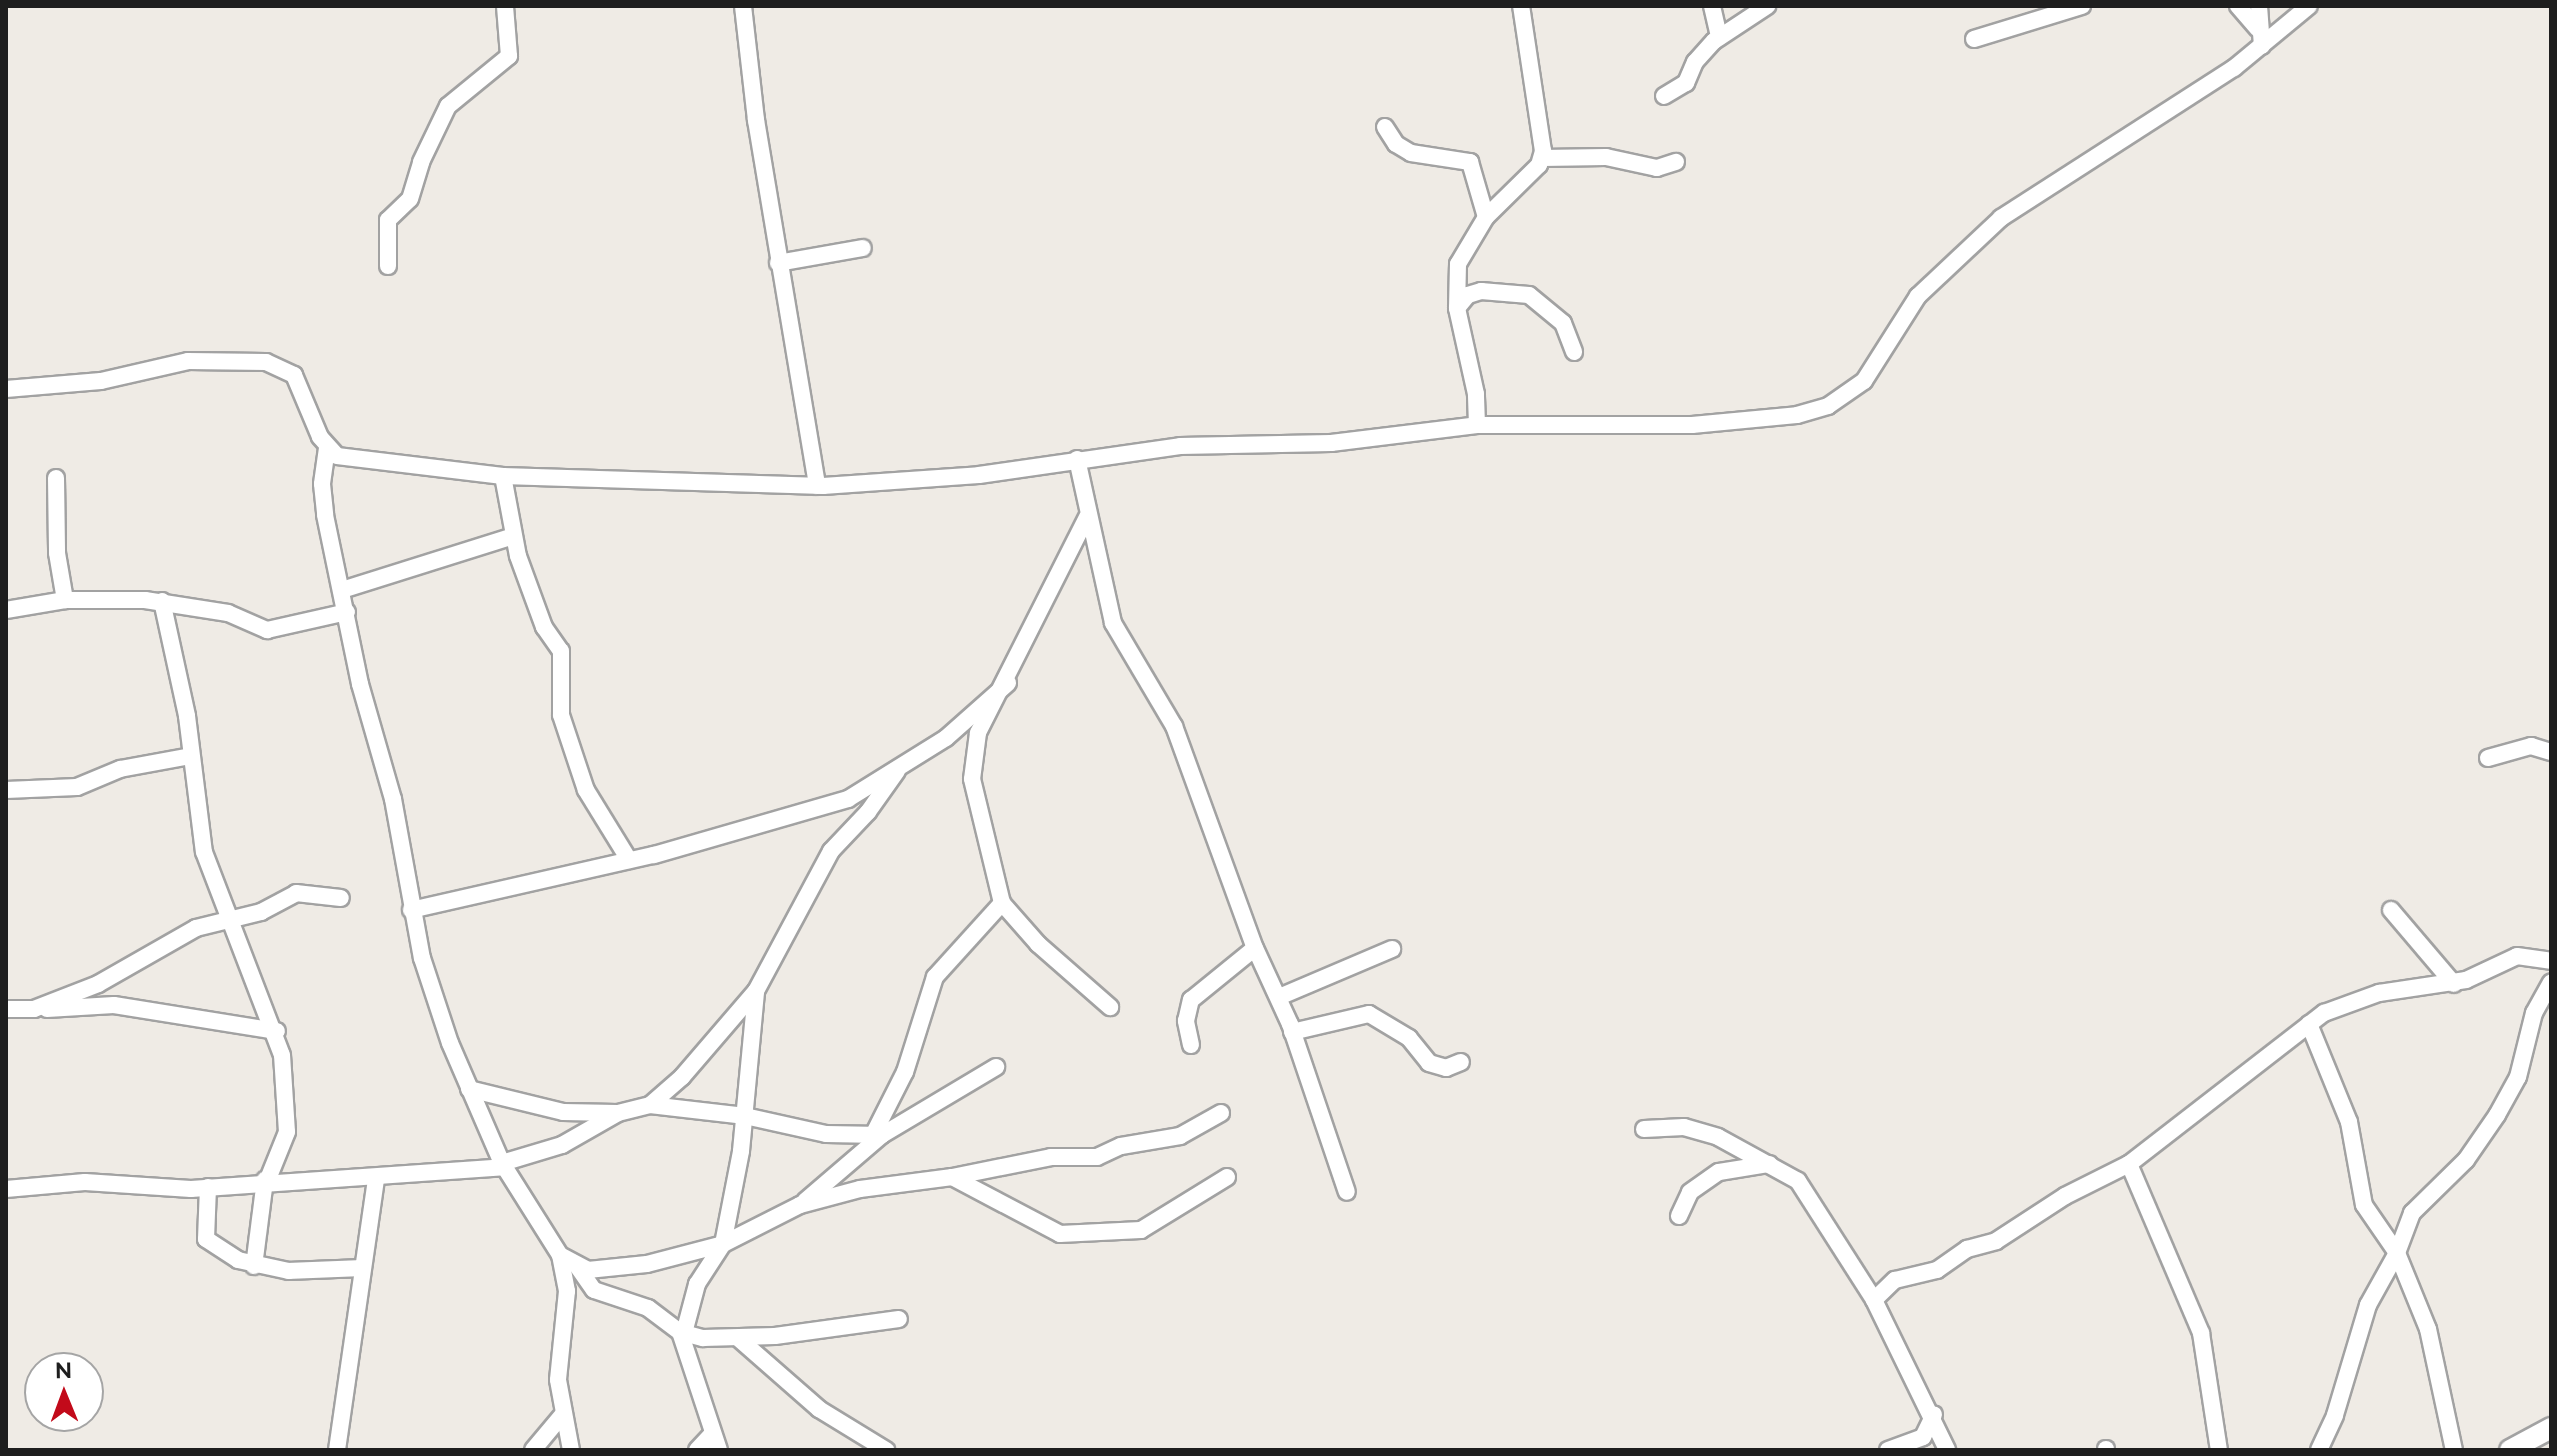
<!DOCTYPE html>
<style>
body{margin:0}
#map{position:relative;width:2557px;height:1456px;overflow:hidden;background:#efebe5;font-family:Raleway,sans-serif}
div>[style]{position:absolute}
.roads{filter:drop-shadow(2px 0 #a2a2a2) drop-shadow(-2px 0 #a2a2a2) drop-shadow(0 2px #a2a2a2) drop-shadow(0 -2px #a2a2a2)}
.minor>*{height:16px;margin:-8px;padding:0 8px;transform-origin:8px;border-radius:8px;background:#fff}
.tertiary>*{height:20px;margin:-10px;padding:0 10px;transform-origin:10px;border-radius:10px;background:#fff}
span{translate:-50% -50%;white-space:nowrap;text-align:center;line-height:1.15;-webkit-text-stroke:6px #fff;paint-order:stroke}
.frame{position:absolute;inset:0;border:8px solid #1e1e1e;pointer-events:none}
.north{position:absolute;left:24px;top:1352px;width:80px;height:80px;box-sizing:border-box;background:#fff;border:2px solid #a5a5a5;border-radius:50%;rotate:359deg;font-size:22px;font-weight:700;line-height:32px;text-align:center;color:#1e1e1e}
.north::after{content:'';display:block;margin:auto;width:28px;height:36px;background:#c20a1a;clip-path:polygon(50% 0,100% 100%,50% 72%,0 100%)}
</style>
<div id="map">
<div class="roads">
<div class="minor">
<i style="left:743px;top:6px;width:115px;rotate:83.5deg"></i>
<i style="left:756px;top:120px;width:371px;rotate:80.5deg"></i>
<i style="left:1712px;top:6px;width:32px;rotate:77deg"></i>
<i style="left:2238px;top:6px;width:30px;rotate:49deg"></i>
<i style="left:2259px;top:6px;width:40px;rotate:85.7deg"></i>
<i style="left:1974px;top:39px;width:113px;rotate:-17deg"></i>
<i style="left:1664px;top:96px;width:26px;rotate:-31deg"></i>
<i style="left:1686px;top:83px;width:23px;rotate:-67deg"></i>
<i style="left:1695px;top:62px;width:28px;rotate:-48deg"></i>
<i style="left:1714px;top:41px;width:64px;rotate:-33.4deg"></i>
<i style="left:1385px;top:127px;width:20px;rotate:57deg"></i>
<i style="left:1396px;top:144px;width:17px;rotate:31deg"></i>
<i style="left:1411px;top:153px;width:60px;rotate:8.7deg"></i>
<i style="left:1470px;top:162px;width:57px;rotate:73.8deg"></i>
<i style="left:1542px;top:158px;width:64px;rotate:-0.9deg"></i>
<i style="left:1606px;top:157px;width:52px;rotate:12.2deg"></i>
<i style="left:1657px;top:168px;width:20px;rotate:-18deg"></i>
<i style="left:778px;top:263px;width:86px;rotate:-10deg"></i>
<i style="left:388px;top:266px;width:46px;rotate:-90deg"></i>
<i style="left:388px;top:220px;width:30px;rotate:-44deg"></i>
<i style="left:410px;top:199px;width:39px;rotate:-73deg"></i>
<i style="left:421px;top:162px;width:62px;rotate:-64.3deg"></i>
<i style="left:448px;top:106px;width:79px;rotate:-39.3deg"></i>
<i style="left:509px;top:56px;width:50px;rotate:-94.6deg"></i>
<i style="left:1457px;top:308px;width:17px;rotate:-50deg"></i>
<i style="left:1468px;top:295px;width:14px;rotate:-17deg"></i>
<i style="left:1481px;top:291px;width:48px;rotate:4.8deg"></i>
<i style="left:1529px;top:295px;width:44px;rotate:39.5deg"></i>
<i style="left:1563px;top:323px;width:31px;rotate:69deg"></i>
<i style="left:6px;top:389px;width:95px;rotate:-4.8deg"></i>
<i style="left:101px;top:381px;width:89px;rotate:-12.9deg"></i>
<i style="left:188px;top:361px;width:78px;rotate:0.7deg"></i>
<i style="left:266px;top:362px;width:31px;rotate:25deg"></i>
<i style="left:294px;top:375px;width:67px;rotate:67.2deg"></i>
<i style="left:320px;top:437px;width:25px;rotate:48deg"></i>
<i style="left:337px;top:456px;width:167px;rotate:6.9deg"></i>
<i style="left:503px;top:476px;width:320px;rotate:1.8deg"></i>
<i style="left:823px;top:486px;width:156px;rotate:-4deg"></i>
<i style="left:979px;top:475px;width:203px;rotate:-8.2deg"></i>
<i style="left:1180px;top:446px;width:151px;rotate:-1.1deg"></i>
<i style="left:1331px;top:443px;width:147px;rotate:-7deg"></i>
<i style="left:1477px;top:425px;width:215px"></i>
<i style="left:1692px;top:425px;width:105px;rotate:-5.4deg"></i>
<i style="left:1797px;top:415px;width:32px;rotate:-16deg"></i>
<i style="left:1828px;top:406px;width:44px;rotate:-34.8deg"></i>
<i style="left:1864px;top:381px;width:101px;rotate:-57.6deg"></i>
<i style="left:1918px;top:296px;width:114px;rotate:-43.2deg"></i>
<i style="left:2001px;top:218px;width:277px;rotate:-32.8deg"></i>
<i style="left:2234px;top:68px;width:97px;rotate:-39.6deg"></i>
<i style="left:1477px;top:425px;width:31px;rotate:-92deg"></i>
<i style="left:1476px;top:394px;width:88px;rotate:-102.5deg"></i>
<i style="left:1457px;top:308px;width:44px;rotate:-88.7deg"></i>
<i style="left:1458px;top:264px;width:55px;rotate:-59.2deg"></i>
<i style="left:1486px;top:217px;width:74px;rotate:-44.5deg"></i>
<i style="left:1539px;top:165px;width:15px;rotate:-74deg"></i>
<i style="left:1543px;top:151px;width:147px;rotate:-98.6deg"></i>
<i style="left:327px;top:448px;width:36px;rotate:98deg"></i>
<i style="left:322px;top:484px;width:31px;rotate:84deg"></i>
<i style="left:325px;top:515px;width:173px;rotate:78.3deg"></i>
<i style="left:360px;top:684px;width:120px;rotate:74deg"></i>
<i style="left:393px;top:799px;width:162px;rotate:79.7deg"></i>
<i style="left:422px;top:958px;width:89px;rotate:71.8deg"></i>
<i style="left:450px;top:1043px;width:131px;rotate:66.6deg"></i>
<i style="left:502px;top:1163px;width:109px;rotate:57.8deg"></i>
<i style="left:560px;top:1255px;width:32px;rotate:28deg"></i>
<i style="left:588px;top:1270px;width:59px;rotate:-5.8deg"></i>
<i style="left:647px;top:1264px;width:79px;rotate:-14.7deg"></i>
<i style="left:723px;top:1244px;width:86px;rotate:-26.9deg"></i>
<i style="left:800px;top:1205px;width:62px;rotate:-14.9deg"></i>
<i style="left:860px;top:1189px;width:93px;rotate:-7.4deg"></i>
<i style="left:952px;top:1177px;width:122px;rotate:27.8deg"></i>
<i style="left:1060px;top:1234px;width:81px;rotate:-2.8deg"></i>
<i style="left:1141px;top:1230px;width:101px;rotate:-31.6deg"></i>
<i style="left:1077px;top:459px;width:168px;rotate:77.6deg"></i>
<i style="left:1113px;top:623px;width:120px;rotate:59.4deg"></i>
<i style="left:1174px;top:726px;width:236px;rotate:70deg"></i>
<i style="left:1255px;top:948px;width:84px;rotate:65.3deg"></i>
<i style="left:1290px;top:1024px;width:177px;rotate:71.3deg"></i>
<i style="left:503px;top:476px;width:81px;rotate:79.4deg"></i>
<i style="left:518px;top:556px;width:76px;rotate:69.9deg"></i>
<i style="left:544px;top:627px;width:29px;rotate:55deg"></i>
<i style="left:561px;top:651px;width:64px;rotate:90deg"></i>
<i style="left:561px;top:715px;width:79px;rotate:71.6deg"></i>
<i style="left:586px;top:790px;width:82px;rotate:58.4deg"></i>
<i style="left:56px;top:478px;width:75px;rotate:89.2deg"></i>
<i style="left:57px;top:553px;width:48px;rotate:80.3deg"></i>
<i style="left:1087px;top:517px;width:242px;rotate:116.8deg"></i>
<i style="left:978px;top:733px;width:46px;rotate:97.4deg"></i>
<i style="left:972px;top:779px;width:128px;rotate:76.4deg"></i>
<i style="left:1002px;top:903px;width:55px;rotate:48.7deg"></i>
<i style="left:1038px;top:944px;width:96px;rotate:41.2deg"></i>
<i style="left:342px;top:590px;width:179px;rotate:-17.5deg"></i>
<i style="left:162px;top:601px;width:118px;rotate:77.7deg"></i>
<i style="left:187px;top:716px;width:137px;rotate:82.9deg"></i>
<i style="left:204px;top:852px;width:217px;rotate:69deg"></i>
<i style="left:282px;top:1055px;width:77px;rotate:86.3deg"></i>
<i style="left:287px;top:1132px;width:51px;rotate:112deg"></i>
<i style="left:6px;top:610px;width:60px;rotate:-9.6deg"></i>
<i style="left:65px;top:600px;width:80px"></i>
<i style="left:145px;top:600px;width:84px;rotate:8.9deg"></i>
<i style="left:228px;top:613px;width:43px;rotate:23.6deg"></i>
<i style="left:267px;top:630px;width:82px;rotate:-12.7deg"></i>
<i style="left:2488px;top:758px;width:45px;rotate:-15.6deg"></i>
<i style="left:2531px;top:746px;width:21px;rotate:17deg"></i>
<i style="left:6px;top:790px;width:71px;rotate:-2.4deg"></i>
<i style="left:77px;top:787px;width:47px;rotate:-22.7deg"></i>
<i style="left:120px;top:769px;width:72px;rotate:-10.4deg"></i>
<i style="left:411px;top:910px;width:249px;rotate:-12.8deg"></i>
<i style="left:654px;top:855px;width:202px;rotate:-16.1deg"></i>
<i style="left:848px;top:799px;width:115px;rotate:-31.9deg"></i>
<i style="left:946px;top:738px;width:83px;rotate:-41.6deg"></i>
<i style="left:2391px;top:910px;width:97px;rotate:49.6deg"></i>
<i style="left:1279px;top:997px;width:123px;rotate:-23deg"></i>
<i style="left:6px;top:1009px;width:28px"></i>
<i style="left:34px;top:1009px;width:69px;rotate:-21.3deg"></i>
<i style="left:98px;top:984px;width:113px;rotate:-29.7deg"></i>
<i style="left:196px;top:928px;width:67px;rotate:-13.8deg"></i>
<i style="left:261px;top:912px;width:40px;rotate:-28deg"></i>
<i style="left:296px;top:893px;width:45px;rotate:6.3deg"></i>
<i style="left:47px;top:1009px;width:67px;rotate:-3.4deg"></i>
<i style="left:114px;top:1005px;width:165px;rotate:9.1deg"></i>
<i style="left:2309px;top:1024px;width:106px;rotate:67.8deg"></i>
<i style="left:2349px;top:1122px;width:84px;rotate:79.8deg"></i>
<i style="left:2364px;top:1205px;width:58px;rotate:55.5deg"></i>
<i style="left:2397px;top:1253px;width:82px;rotate:67.8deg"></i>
<i style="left:2428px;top:1329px;width:124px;rotate:77.9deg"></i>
<i style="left:1292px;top:1032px;width:79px;rotate:-13.2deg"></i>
<i style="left:1369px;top:1014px;width:47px;rotate:31deg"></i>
<i style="left:1409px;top:1038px;width:32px;rotate:51deg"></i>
<i style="left:1429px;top:1063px;width:18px;rotate:16deg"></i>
<i style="left:1446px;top:1068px;width:16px;rotate:-22deg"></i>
<i style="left:1191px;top:1045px;width:25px;rotate:-102deg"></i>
<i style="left:1186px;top:1021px;width:22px;rotate:-77deg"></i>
<i style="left:1191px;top:1000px;width:82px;rotate:-39.1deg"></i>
<i style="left:469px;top:1089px;width:97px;rotate:13.7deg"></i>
<i style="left:563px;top:1112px;width:54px;rotate:1.1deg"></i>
<i style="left:650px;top:1105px;width:43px;rotate:-41.2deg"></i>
<i style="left:682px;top:1077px;width:113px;rotate:-49.3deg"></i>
<i style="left:1644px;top:1129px;width:40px;rotate:-2.9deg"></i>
<i style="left:1684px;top:1127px;width:35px;rotate:16deg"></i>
<i style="left:1718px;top:1137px;width:91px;rotate:28.8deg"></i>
<i style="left:1798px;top:1181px;width:141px;rotate:57.4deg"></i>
<i style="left:1874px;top:1300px;width:167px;rotate:64deg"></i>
<i style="left:873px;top:1135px;width:71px;rotate:-63.1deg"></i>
<i style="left:905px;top:1072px;width:100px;rotate:-72.5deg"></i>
<i style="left:935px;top:977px;width:100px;rotate:-47.8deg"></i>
<i style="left:502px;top:1163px;width:63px;rotate:-16.7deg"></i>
<i style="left:562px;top:1145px;width:64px;rotate:-29.7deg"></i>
<i style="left:618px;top:1113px;width:33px;rotate:-14deg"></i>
<i style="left:650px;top:1105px;width:96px;rotate:6.6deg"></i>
<i style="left:745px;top:1116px;width:83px;rotate:12.5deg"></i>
<i style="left:826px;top:1134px;width:56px;rotate:1deg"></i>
<i style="left:2129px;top:1164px;width:184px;rotate:66.9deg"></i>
<i style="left:2201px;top:1333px;width:118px;rotate:81.3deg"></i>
<i style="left:952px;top:1177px;width:101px;rotate:-11.4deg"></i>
<i style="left:1051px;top:1157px;width:46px"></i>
<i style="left:1097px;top:1157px;width:26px;rotate:-25deg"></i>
<i style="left:1121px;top:1146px;width:60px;rotate:-9.6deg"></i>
<i style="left:1180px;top:1136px;width:47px;rotate:-29.3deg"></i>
<i style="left:208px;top:1187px;width:52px;rotate:92.2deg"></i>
<i style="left:206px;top:1239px;width:38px;rotate:33deg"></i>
<i style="left:238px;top:1260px;width:52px;rotate:12.2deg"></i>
<i style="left:289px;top:1271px;width:72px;rotate:-2.4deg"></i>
<i style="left:6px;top:1189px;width:79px;rotate:-5.1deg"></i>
<i style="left:85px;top:1182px;width:106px;rotate:3.8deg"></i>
<i style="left:191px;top:1189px;width:313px;rotate:-4deg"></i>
<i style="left:805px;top:1201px;width:101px;rotate:-40.6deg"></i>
<i style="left:882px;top:1135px;width:133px;rotate:-30.8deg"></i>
<i style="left:1679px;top:1216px;width:26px;rotate:-65deg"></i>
<i style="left:1690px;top:1192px;width:35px;rotate:-35deg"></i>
<i style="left:1719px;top:1172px;width:51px;rotate:-9.1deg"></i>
<i style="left:560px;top:1255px;width:37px;rotate:79deg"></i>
<i style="left:567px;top:1291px;width:89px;rotate:95.8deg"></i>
<i style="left:558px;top:1380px;width:71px;rotate:79.5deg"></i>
<i style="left:254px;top:1266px;width:87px;rotate:-82.7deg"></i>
<i style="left:577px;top:1266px;width:29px;rotate:55deg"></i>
<i style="left:594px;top:1290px;width:57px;rotate:18.4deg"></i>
<i style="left:648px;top:1308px;width:40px;rotate:37deg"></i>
<i style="left:680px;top:1332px;width:124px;rotate:71.7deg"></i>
<i style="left:1874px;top:1300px;width:29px;rotate:-44deg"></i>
<i style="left:1895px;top:1280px;width:43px;rotate:-13.4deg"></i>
<i style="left:1937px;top:1270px;width:37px;rotate:-35deg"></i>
<i style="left:1967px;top:1249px;width:30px;rotate:-15deg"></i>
<i style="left:1996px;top:1241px;width:82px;rotate:-33.1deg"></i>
<i style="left:2065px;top:1196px;width:72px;rotate:-26.6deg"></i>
<i style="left:2129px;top:1164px;width:247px;rotate:-37.8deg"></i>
<i style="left:2324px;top:1013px;width:59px;rotate:-20deg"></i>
<i style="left:2379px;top:993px;width:88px;rotate:-8.5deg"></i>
<i style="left:2466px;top:980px;width:56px;rotate:-25.2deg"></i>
<i style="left:2517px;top:956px;width:34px;rotate:8deg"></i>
<i style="left:680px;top:1332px;width:24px;rotate:15deg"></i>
<i style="left:703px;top:1338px;width:72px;rotate:-1.6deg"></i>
<i style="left:775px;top:1336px;width:125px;rotate:-7.8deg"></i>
<i style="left:684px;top:1333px;width:51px;rotate:-75.1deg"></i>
<i style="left:697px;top:1284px;width:48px;rotate:-57deg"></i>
<i style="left:723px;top:1244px;width:95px;rotate:-79deg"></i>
<i style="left:741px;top:1151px;width:161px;rotate:-84.6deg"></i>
<i style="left:756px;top:991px;width:159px;rotate:-61.8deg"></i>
<i style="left:831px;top:851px;width:54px;rotate:-46.5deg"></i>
<i style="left:868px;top:812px;width:50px;rotate:-54.7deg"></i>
<i style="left:738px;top:1338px;width:108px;rotate:41.2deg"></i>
<i style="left:819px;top:1409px;width:79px;rotate:31.5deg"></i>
<i style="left:2106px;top:1449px;width:1px;rotate:90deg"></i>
<i style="left:337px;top:1450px;width:275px;rotate:-81.8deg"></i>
<i style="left:533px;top:1450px;width:48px;rotate:-50deg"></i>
<i style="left:697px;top:1450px;width:22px;rotate:-47deg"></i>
<i style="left:1888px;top:1450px;width:37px;rotate:-20deg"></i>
<i style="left:1923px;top:1437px;width:25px;rotate:-64deg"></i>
<i style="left:2319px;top:1450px;width:38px;rotate:-65deg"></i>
<i style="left:2335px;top:1415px;width:115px;rotate:-73.3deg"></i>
<i style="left:2368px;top:1305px;width:60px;rotate:-60.9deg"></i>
<i style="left:2397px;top:1253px;width:43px;rotate:-69.4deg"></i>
<i style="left:2412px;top:1213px;width:76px;rotate:-44.5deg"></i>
<i style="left:2466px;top:1160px;width:55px;rotate:-55.4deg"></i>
<i style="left:2497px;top:1115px;width:43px;rotate:-61.1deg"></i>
<i style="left:2518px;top:1077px;width:66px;rotate:-76deg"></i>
<i style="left:2534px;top:1013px;width:35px;rotate:-61deg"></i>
</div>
<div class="tertiary">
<i style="left:2510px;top:1450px;width:47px;rotate:-28.2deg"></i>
</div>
</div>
<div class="frame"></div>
<div class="north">N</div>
</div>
